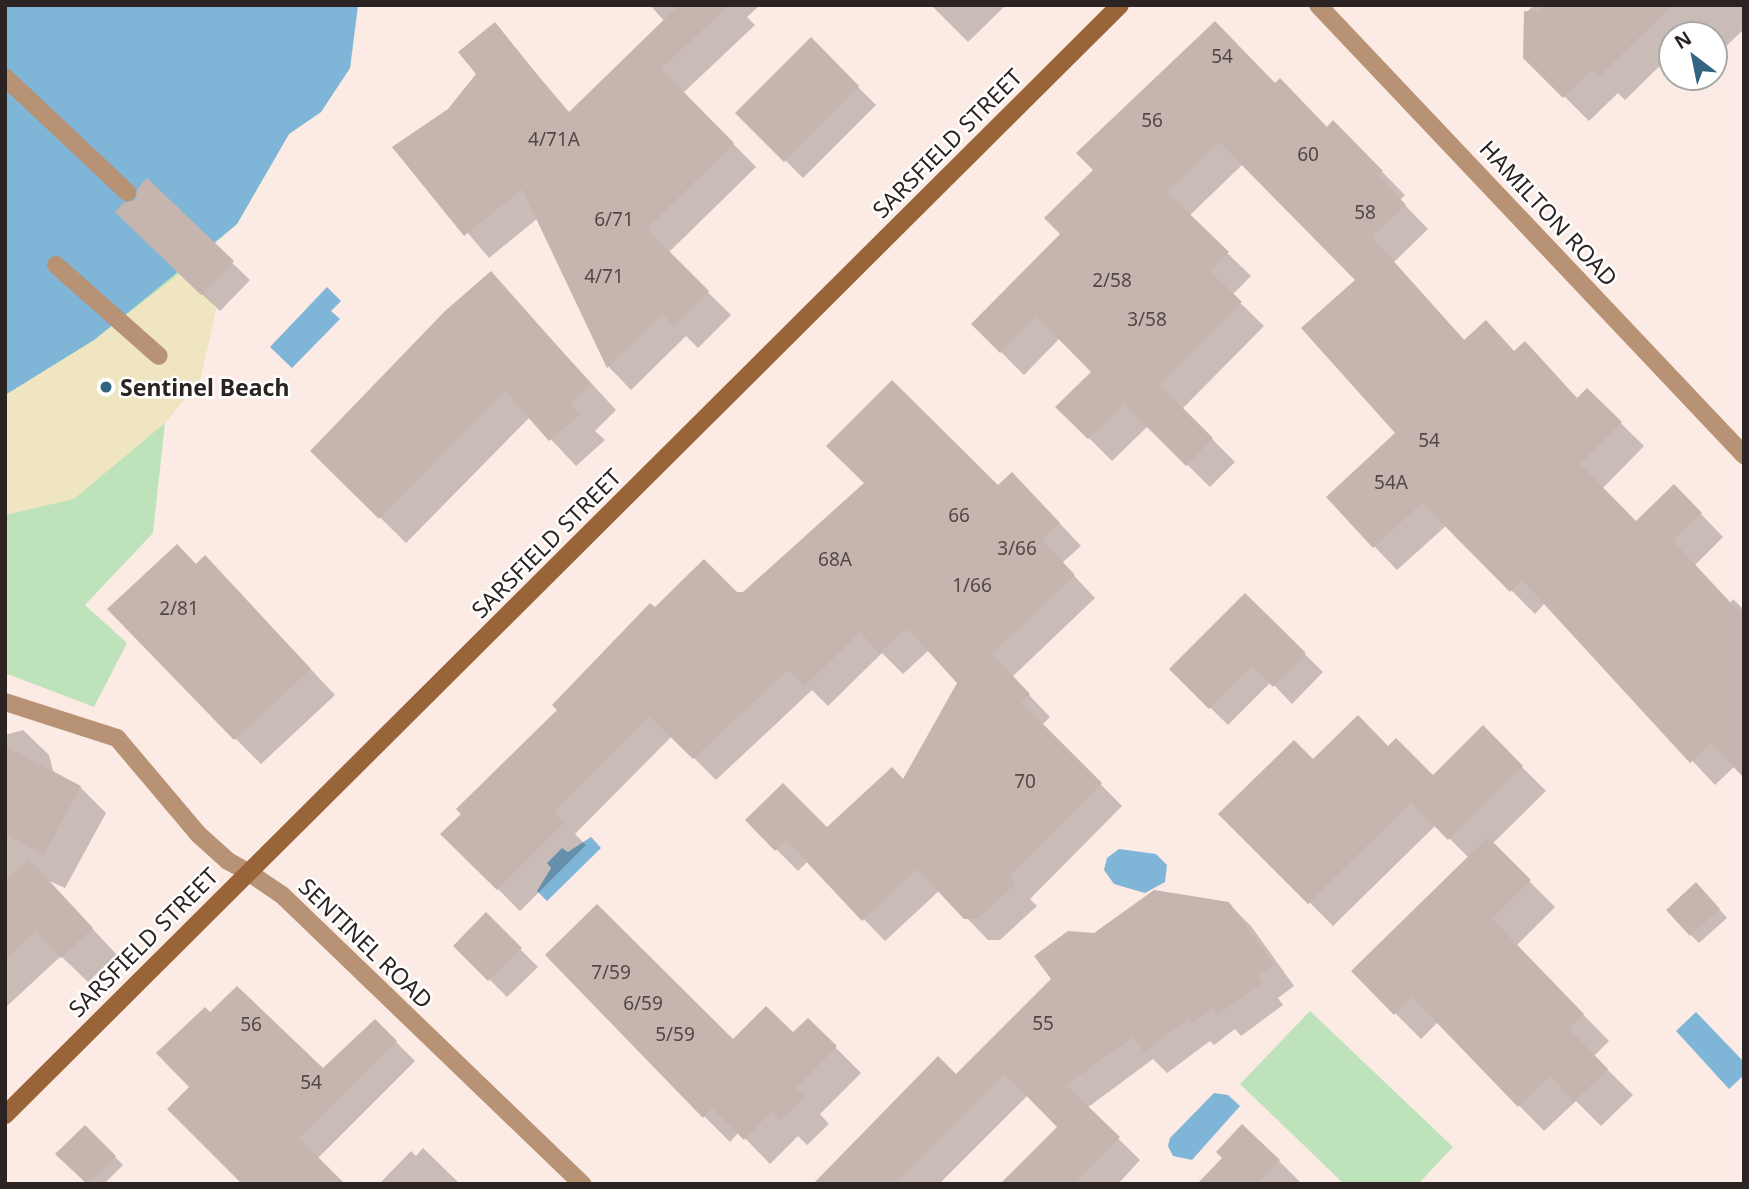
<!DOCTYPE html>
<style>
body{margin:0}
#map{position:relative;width:1749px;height:1189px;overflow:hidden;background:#fceae4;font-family:"Noto Sans",sans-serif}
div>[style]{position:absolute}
.green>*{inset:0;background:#bee3bb}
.sand>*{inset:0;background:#efe5c0}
.water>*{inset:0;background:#7fb5d7}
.shadow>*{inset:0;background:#0003}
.building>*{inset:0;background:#c6b5af}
.lane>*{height:18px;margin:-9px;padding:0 9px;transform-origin:9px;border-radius:9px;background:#b79275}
.street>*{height:18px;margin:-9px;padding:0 9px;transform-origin:9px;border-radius:9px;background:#b79275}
.secondary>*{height:18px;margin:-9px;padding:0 9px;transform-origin:9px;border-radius:9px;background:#996437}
.dots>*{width:19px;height:19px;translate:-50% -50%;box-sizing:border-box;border:4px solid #fff;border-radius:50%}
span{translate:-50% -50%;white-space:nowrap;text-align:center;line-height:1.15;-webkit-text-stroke:5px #fff;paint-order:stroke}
.number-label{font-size:19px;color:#524845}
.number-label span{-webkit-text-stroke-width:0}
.street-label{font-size:23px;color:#2b2422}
.poi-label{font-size:23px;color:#2b2422;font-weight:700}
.left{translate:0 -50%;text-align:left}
.frame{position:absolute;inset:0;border:7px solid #2b2422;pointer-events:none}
.north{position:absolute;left:1658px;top:21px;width:70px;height:70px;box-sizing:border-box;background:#fff;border:2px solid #aaa7a7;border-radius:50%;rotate:328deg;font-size:19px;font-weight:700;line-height:28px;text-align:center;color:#2b2422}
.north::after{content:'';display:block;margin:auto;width:24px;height:32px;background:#326381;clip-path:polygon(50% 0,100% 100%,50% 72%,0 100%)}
</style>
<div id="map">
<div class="green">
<i style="clip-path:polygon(5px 5px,358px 5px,350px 68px,321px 112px,289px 134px,237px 224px,185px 270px,216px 309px,200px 379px,165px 423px,153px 533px,85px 605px,127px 643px,94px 707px,5px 673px)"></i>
<i style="clip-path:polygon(1310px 1011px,1453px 1147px,1418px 1184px,1344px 1184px,1240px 1084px)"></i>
</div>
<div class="sand">
<i style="clip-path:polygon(184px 270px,216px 309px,200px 379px,165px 423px,74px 499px,5px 515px,5px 395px,94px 340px)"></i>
</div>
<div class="water">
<i style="clip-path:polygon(5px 5px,358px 5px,350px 68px,321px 112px,289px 134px,237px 224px,94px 340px,5px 395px)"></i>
<i style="clip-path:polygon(327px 287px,341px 301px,331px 311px,340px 319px,292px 368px,270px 347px)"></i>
<i style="clip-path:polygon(591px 837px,601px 848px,547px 901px,537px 891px,551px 868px,547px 863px,562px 848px,568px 852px)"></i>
<i style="clip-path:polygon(1119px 849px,1156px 854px,1167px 865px,1165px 882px,1145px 893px,1114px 884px,1104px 870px,1107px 858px)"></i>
<i style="clip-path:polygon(1696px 1012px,1744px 1062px,1744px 1075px,1729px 1089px,1676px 1031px)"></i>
<i style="clip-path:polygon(1214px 1093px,1228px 1095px,1240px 1106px,1192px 1160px,1173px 1156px,1168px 1146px,1170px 1138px)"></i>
</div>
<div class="shadow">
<i style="clip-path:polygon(650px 5px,760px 5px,747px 17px,755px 25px,683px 93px,756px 167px,668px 253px,731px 315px,698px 348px,686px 336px,631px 390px,609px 367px,538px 218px,489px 258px,395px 147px,449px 111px,478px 74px,495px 25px,570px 113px,665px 22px)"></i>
<i style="clip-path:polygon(931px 5px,1006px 5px,968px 42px)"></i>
<i style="clip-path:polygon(1534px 5px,1744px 5px,1744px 29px,1720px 52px,1714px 46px,1714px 35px,1698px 29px,1692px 35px,1672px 35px,1672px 54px,1625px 100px,1618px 93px,1589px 121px,1525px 57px,1526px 13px)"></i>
<i style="clip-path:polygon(811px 40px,876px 105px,803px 178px,738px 113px)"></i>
<i style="clip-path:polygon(1276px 85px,1327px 129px,1333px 122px,1405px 195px,1400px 200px,1428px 229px,1394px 262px,1465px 341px,1515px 353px,1578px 400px,1587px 390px,1644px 446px,1602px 489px,1636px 524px,1697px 510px,1723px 537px,1695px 565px,1730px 603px,1733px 599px,1744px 610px,1744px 776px,1735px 766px,1715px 785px,1545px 603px,1535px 614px,1447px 525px,1397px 570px,1374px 546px,1397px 433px,1358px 280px,1243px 164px,1189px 216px,1251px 276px,1232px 295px,1264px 326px,1182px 409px,1235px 462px,1210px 487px,1148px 426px,1112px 461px,1058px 407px,1093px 372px,1060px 338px,1024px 375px,973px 324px)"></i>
<i style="clip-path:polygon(147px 181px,250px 280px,220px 311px,134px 229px,136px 202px)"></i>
<i style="clip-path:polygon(490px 273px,616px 410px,595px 431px,605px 440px,576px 466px,530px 417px,406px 543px,313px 451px)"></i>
<i style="clip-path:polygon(998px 487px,1034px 496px,1081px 546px,1062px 563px,1095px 598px,1012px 677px,1050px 717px,1042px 725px,1122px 806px,1030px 899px,1037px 906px,1000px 940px,988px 940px,940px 890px,885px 941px,808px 861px,798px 871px,747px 820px,827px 830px,904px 782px,959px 683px,929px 650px,903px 674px,882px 653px,828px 706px,812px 690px,716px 780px,672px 736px,575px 834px,586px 845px,520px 911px,443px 834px,655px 609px,744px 594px)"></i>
<i style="clip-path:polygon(196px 565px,230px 583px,335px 695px,261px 764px,235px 738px)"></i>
<i style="clip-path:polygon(1245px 595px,1323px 672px,1292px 704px,1271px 682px,1228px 725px,1171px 669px)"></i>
<i style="clip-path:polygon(1483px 728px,1546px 791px,1492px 844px,1555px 907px,1516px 946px,1609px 1041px,1594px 1056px,1633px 1095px,1601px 1126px,1576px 1101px,1544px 1131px,1438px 1022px,1421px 1039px,1353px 971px,1469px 858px,1436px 825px,1333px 926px,1221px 814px,1313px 762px,1388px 748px,1433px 777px)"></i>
<i style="clip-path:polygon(23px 730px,49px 755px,54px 774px,80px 787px,106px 813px,65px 888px,47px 880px,117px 955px,88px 982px,61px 956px,5px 1008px,5px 735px)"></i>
<i style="clip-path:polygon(1705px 893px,1727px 918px,1699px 943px,1691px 935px)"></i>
<i style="clip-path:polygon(1228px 903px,1251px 926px,1294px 986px,1278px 998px,1283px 1005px,1241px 1036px,1235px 1029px,1214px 1045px,1210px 1041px,1167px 1073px,1153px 1059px,1087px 1108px,1140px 1160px,1118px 1184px,1013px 1184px,1059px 1127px,1028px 1095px,939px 1184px,815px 1184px,956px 1077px,1095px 935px)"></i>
<i style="clip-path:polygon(486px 915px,538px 967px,507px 997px,456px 946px)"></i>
<i style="clip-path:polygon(808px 1020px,861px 1073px,820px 1114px,829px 1124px,807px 1145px,798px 1136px,770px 1164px,739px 1132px,730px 1142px,704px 1116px,733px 1042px,793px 1034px)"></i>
<i style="clip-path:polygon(375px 1021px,415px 1061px,317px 1159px,244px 1184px,323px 1071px)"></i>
<i style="clip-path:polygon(85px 1127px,123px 1165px,104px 1184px,87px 1184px,58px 1154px)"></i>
<i style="clip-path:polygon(1242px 1127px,1279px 1161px,1302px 1184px,1200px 1184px,1224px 1158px)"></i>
<i style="clip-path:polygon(423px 1148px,460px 1184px,379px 1184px,411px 1151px,416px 1156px)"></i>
</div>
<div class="building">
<i style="clip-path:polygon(679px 5px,729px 5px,661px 69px,734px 143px,647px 229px,709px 291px,674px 326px,662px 314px,607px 368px,522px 189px,464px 236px,392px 147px,448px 109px,476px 74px,458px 52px,495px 22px,568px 113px)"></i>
<i style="clip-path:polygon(1546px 5px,1672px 5px,1599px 77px,1592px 70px,1563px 98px,1523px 58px,1524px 11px,1540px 11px)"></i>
<i style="clip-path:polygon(1215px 21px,1275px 83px,1280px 78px,1327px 127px,1333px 120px,1383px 171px,1378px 175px,1406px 205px,1372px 237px,1464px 340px,1486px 320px,1514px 351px,1525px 341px,1577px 398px,1587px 388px,1622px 422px,1580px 464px,1636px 521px,1674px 484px,1702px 513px,1673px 541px,1744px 617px,1744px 778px,1711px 743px,1690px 763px,1522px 580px,1510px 592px,1422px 503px,1373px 548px,1326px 497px,1395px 433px,1301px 328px,1355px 280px,1219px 142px,1167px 192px,1229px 252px,1210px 271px,1242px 302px,1160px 385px,1213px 438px,1186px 466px,1124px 404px,1088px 439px,1055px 407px,1091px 372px,1036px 316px,1000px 353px,971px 324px,1060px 234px,1044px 218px,1093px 170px,1076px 153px)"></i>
<i style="clip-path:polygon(811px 37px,859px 86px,784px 162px,735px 113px)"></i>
<i style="clip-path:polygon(147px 178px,234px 261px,201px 295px,115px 212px,123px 203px,135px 200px,138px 188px)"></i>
<i style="clip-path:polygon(491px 271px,591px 384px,571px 404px,581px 414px,549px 441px,505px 391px,379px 519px,310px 451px,445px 311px)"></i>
<i style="clip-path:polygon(892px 380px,998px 485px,1012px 472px,1060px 523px,1042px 540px,1075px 575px,992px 654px,1030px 694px,1021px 702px,1102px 783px,1009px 876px,1016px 883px,978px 919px,964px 919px,917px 869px,862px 921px,786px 840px,775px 851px,745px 820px,783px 783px,827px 827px,892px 767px,903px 779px,957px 683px,907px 628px,879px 653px,860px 632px,805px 686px,788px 670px,693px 759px,649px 716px,554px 811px,565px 822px,497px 890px,440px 834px,461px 814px,456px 809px,557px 710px,552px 705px,650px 603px,655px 607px,704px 559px,737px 592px,743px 592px,864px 483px,826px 446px)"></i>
<i style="clip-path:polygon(177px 544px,196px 564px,205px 555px,311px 669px,234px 740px,107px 609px)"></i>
<i style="clip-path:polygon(1245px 593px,1306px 653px,1273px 687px,1252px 666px,1209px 709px,1169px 669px)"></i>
<i style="clip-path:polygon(1358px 715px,1388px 746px,1396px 738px,1433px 775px,1483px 725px,1523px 766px,1448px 840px,1411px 802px,1308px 904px,1218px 814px,1294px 740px,1313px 759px)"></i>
<i style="clip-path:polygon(5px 746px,81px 786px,44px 855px,5px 834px)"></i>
<i style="clip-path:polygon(1488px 837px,1531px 880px,1492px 919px,1584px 1014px,1569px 1029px,1608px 1069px,1574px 1102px,1550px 1076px,1518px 1107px,1412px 997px,1394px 1015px,1351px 971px)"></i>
<i style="clip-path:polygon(29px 859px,93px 928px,61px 958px,36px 931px,5px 959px,5px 881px)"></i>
<i style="clip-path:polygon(1696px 882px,1720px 909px,1690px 936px,1666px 910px)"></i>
<i style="clip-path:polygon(1154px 890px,1229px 902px,1274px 964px,1257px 976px,1263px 982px,1218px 1015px,1213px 1008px,1191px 1024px,1188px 1019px,1144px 1052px,1133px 1037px,1066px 1085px,1120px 1137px,1074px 1184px,1000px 1184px,1057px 1127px,1005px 1074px,895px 1184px,813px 1184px,938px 1056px,956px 1074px,1051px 979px,1034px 956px,1068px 931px,1094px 933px)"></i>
<i style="clip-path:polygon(597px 904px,733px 1039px,766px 1006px,793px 1032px,808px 1018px,837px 1046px,796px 1088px,805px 1097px,780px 1121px,771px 1112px,744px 1140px,712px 1108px,703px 1118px,545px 955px)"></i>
<i style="clip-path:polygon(486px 912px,522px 948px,488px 981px,453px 946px)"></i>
<i style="clip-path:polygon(237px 986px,323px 1068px,375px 1019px,397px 1041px,299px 1138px,345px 1184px,242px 1184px,167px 1109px,189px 1087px,156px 1053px,205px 1007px,210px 1012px)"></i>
<i style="clip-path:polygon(1242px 1124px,1280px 1160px,1257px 1184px,1197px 1184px,1222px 1158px,1216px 1152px)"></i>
<i style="clip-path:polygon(85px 1125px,116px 1156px,87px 1184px,55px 1154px)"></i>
</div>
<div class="lane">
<i style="left:5px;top:77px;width:168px;rotate:43.3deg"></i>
<i style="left:56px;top:265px;width:137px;rotate:41.5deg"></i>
<i style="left:5px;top:702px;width:118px;rotate:17.8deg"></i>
<i style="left:117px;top:738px;width:126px;rotate:49.8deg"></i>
<i style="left:198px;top:834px;width:40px;rotate:42deg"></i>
<i style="left:228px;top:861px;width:23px;rotate:29deg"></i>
</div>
<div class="street">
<i style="left:1318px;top:5px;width:620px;rotate:46.57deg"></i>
<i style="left:248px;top:872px;width:41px;rotate:34.1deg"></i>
<i style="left:282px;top:895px;width:417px;rotate:43.9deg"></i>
</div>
<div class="secondary">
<i style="left:5px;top:1115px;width:1573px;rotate:-44.87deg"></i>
</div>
<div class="dots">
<i style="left:106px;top:387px;background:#326381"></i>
</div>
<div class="number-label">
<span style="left:1222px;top:57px">54</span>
<span style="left:1152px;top:121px">56</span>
<span style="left:554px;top:140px">4/71A</span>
<span style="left:1308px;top:155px">60</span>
<span style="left:1365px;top:213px">58</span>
<span style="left:614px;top:220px">6/71</span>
<span style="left:604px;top:277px">4/71</span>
<span style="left:1112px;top:281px">2/58</span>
<span style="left:1147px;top:320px">3/58</span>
<span style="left:1429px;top:441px">54</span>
<span style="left:1391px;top:483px">54A</span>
<span style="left:959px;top:516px">66</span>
<span style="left:1017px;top:549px">3/66</span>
<span style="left:835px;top:560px">68A</span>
<span style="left:972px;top:586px">1/66</span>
<span style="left:179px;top:609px">2/81</span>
<span style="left:1025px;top:782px">70</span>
<span style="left:611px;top:973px">7/59</span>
<span style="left:643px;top:1004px">6/59</span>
<span style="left:1043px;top:1024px">55</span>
<span style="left:251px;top:1025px">56</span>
<span style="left:675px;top:1035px">5/59</span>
<span style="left:311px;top:1083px">54</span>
</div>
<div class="street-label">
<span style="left:947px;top:143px;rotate:-45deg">SARSFIELD STREET</span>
<span style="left:1549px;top:213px;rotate:47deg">HAMILTON ROAD</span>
<span style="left:546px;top:543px;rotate:-45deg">SARSFIELD STREET</span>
<span style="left:143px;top:942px;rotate:-45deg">SARSFIELD STREET</span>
<span style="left:366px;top:943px;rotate:44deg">SENTINEL ROAD</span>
</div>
<div class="poi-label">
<span class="left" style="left:120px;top:387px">Sentinel Beach</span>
</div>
<div class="frame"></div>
<div class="north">N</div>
</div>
